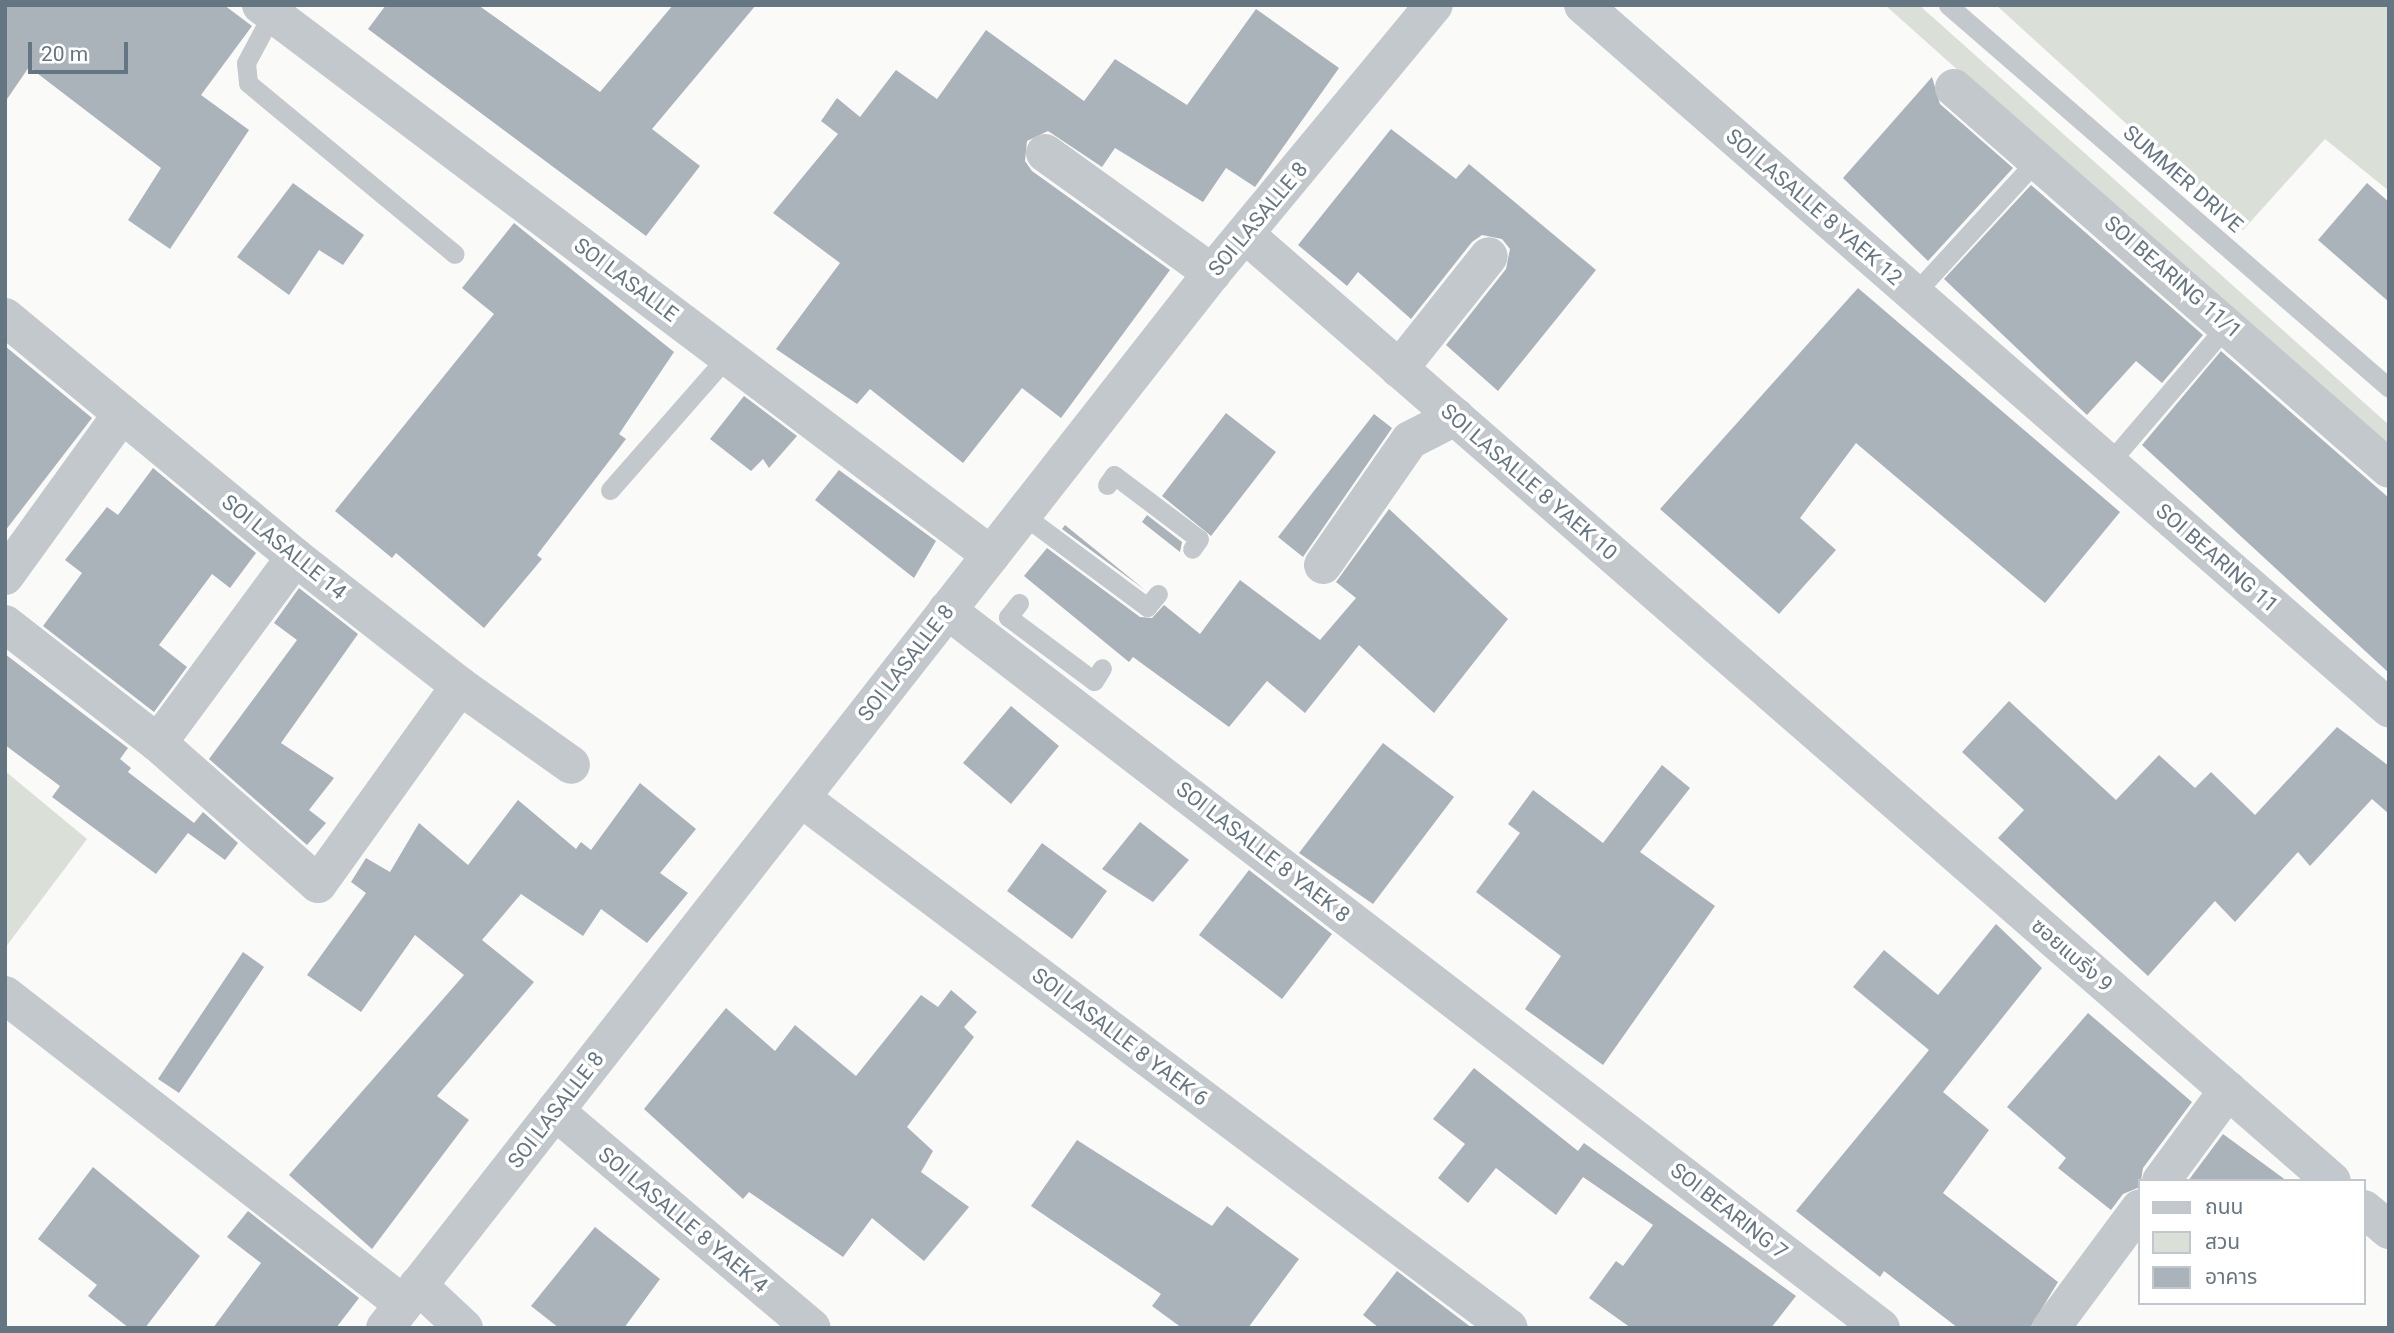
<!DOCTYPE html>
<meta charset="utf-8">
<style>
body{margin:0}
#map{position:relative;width:2394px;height:1333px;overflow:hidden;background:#fafaf8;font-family:Roboto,"Noto Sans Thai",sans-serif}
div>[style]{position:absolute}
.green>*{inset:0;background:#dadfd7}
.building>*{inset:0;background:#aab3b9}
.lane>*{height:19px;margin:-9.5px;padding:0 9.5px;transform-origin:9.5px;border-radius:9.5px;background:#c3c8cc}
.street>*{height:38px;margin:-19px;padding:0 19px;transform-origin:19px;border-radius:19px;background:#c3c8cc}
span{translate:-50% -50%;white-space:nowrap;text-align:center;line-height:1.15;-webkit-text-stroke:7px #fff;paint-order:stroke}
.street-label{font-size:21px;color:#657683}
.frame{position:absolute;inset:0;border:7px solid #657683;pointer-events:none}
.legend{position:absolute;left:2138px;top:1179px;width:228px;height:126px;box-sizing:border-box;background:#fff;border:2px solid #c1c8cd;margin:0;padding:9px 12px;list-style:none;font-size:21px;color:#657683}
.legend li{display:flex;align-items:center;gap:14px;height:35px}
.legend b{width:35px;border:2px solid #c1c8cd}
.scale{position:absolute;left:28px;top:42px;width:100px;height:32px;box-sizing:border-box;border:4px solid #657683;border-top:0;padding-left:9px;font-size:21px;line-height:24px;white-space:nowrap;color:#657683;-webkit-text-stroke:5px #fff;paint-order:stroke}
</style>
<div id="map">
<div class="green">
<i style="clip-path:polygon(1885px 5px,1919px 5px,2389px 425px,2389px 455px)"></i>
<i style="clip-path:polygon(1996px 5px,2389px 5px,2389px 191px,2325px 139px,2243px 230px)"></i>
<i style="clip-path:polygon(5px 771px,87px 839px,5px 948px)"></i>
</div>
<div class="building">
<i style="clip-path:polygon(5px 5px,224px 5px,252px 26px,201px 95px,249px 130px,170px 249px,128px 220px,161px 168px,29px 67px,5px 102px)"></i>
<i style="clip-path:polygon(386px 5px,478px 5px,600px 92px,673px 5px,756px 5px,652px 129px,700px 166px,646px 236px,368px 29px)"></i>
<i style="clip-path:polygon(1256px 9px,1339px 68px,1255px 187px,1226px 168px,1203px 202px,1115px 148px,1102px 167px,1048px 131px,1027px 141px,1025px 161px,1032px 171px,1170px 270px,1061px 418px,1022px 388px,963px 463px,870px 389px,857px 404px,776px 349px,840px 263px,773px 213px,838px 134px,821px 121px,837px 98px,860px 117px,896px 70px,937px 99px,986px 30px,1084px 101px,1115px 59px,1187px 105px)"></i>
<i style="clip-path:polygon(1932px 77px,1940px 104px,2013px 168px,1928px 261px,1843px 178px)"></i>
<i style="clip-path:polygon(1391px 129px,1456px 179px,1469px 164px,1596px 270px,1498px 391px,1446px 345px,1506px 269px,1510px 249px,1502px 239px,1482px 235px,1472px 242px,1411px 319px,1358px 272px,1347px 286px,1298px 245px)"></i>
<i style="clip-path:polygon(293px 183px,364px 235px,343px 265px,319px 250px,289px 295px,237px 257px)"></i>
<i style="clip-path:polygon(2367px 183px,2389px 202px,2389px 302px,2318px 240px)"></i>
<i style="clip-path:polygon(2031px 185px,2203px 335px,2162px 383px,2136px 361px,2087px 415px,1944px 279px)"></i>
<i style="clip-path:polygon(514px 223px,674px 352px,619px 434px,626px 439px,537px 555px,542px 559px,484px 628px,396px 553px,392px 558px,335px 511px,494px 314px,462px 288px)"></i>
<i style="clip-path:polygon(1858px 288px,2120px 512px,2045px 603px,1856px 443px,1800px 518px,1836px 550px,1779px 614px,1660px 509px)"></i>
<i style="clip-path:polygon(5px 346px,92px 418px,5px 531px)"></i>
<i style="clip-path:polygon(2221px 351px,2389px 498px,2389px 673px,2142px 445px)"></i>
<i style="clip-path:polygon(744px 396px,797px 436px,769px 468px,763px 459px,751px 471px,710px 439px)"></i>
<i style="clip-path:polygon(1226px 413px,1276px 452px,1211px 536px,1162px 496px)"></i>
<i style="clip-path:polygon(1374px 414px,1392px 428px,1303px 557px,1278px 537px)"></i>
<i style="clip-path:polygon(153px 468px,256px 553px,230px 588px,212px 574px,159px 645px,187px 667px,154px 712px,43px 626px,82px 573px,65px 560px,107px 507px,118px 515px)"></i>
<i style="clip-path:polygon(839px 470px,936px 541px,914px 578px,815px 500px)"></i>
<i style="clip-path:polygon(1389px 509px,1508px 619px,1434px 713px,1359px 645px,1305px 713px,1267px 681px,1229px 727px,1133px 657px,1129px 662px,1024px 576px,1047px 548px,1140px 617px,1152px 618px,1164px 605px,1200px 634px,1240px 580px,1320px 640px,1356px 598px,1336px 582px)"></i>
<i style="clip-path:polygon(1147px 515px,1182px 542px,1180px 552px,1142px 522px)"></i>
<i style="clip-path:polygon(1065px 525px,1145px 590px,1062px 529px)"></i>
<i style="clip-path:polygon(299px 588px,358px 634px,281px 743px,334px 778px,309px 810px,326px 823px,307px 845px,209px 759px,297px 640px,274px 623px)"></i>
<i style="clip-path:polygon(5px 654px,128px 748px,120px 759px,131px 768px,128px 772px,194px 823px,203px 812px,238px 843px,225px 860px,188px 833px,156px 874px,52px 797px,60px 786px,5px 745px)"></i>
<i style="clip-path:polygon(2009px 701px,2116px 800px,2159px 755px,2195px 788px,2211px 772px,2255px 815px,2337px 727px,2389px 766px,2389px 814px,2372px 799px,2310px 866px,2298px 852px,2235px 922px,2215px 901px,2148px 976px,1998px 838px,2024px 810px,1962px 752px)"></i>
<i style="clip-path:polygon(1011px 706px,1059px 746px,1011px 804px,963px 763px)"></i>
<i style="clip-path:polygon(1383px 743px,1454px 797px,1373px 904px,1299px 853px)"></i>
<i style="clip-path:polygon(1662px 765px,1690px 788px,1640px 852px,1715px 906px,1603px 1065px,1525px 1009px,1561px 956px,1476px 892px,1520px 833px,1508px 824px,1533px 790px,1603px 843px)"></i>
<i style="clip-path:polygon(640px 783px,696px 829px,660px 873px,688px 893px,647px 943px,601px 909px,583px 936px,521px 894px,482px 940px,534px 982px,437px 1096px,469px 1120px,372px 1249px,289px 1175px,464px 975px,415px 935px,361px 1012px,307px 975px,366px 893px,351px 882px,366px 858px,390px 872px,419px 823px,468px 865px,518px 800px,576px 849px,581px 842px,591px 850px)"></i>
<i style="clip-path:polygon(1140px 822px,1189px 860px,1153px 902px,1102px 869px)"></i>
<i style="clip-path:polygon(1042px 843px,1107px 891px,1072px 939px,1007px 891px)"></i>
<i style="clip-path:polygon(1249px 870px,1332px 934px,1282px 999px,1199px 935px)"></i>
<i style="clip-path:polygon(1996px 924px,2042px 968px,1943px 1092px,1989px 1130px,1943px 1193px,2058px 1282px,2030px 1328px,1958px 1328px,1884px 1271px,1880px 1277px,1796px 1211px,1929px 1050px,1853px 987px,1884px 950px,1938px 995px)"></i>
<i style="clip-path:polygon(243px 952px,264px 967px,179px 1093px,158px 1079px)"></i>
<i style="clip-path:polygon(951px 990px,977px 1012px,964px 1027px,974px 1037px,907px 1127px,933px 1151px,921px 1172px,969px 1207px,924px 1261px,872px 1218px,843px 1257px,749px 1192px,743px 1199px,644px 1109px,726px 1008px,775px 1051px,795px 1025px,856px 1076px,921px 995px,938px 1007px)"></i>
<i style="clip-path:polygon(2088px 1013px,2192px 1102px,2143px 1168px,2140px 1187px,2123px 1194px,2111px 1210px,2058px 1168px,2066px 1158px,2007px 1107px)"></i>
<i style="clip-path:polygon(1474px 1068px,1578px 1151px,1584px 1143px,1796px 1296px,1771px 1328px,1631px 1328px,1589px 1298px,1616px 1261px,1623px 1266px,1653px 1225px,1583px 1177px,1556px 1215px,1496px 1168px,1468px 1203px,1438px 1178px,1465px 1144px,1433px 1119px)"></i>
<i style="clip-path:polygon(2223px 1134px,2287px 1181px,2188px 1181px)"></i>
<i style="clip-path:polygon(1077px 1140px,1212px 1226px,1227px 1206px,1299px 1259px,1248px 1328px,1182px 1328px,1152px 1306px,1161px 1294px,1031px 1206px)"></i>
<i style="clip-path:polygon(93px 1167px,200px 1256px,145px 1328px,129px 1328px,88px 1296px,97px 1285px,38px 1239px)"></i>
<i style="clip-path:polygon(248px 1211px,359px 1298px,336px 1328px,213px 1328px,261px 1263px,227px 1237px)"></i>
<i style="clip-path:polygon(595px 1227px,660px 1279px,624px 1328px,559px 1328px,531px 1306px)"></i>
<i style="clip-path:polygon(1397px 1271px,1472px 1328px,1379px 1328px,1363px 1315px)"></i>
</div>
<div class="lane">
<i style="left:1948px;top:5px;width:584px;rotate:40.97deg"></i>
<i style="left:272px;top:14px;width:55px;rotate:118deg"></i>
<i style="left:246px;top:63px;width:20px;rotate:84deg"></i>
<i style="left:248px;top:83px;width:268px;rotate:39.6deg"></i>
<i style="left:1914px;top:294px;width:182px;rotate:-47.5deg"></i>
<i style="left:2109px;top:463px;width:183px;rotate:-49.4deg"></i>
<i style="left:1107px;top:485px;width:12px;rotate:-55deg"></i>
<i style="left:1114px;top:475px;width:106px;rotate:37deg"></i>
<i style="left:1199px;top:539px;width:12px;rotate:125deg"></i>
<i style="left:610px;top:490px;width:177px;rotate:-48.7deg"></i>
<i style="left:1022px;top:514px;width:156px;rotate:36.6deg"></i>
<i style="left:1147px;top:607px;width:17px;rotate:-50deg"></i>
<i style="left:1019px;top:603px;width:18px;rotate:128deg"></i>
<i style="left:1008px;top:617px;width:107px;rotate:36.7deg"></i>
<i style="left:1094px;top:681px;width:15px;rotate:-58deg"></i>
</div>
<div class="street">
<i style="left:261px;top:5px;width:914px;rotate:37deg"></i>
<i style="left:1583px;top:5px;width:1070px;rotate:41.1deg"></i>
<i style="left:1954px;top:88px;width:578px;rotate:41.21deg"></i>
<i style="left:1045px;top:153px;width:206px;rotate:35.7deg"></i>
<i style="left:1246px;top:235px;width:1440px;rotate:41.06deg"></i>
<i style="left:5px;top:317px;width:376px;rotate:39.6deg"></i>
<i style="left:295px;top:557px;width:209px;rotate:38deg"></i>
<i style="left:460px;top:686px;width:136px;rotate:35.4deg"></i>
<i style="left:1399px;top:369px;width:144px;rotate:-51.5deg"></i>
<i style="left:1323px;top:565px;width:152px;rotate:-55.2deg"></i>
<i style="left:1410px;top:440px;width:51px;rotate:-27.1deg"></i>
<i style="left:5px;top:576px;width:200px;rotate:-54.2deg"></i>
<i style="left:947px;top:610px;width:1178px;rotate:37.55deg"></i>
<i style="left:5px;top:624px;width:194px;rotate:37.9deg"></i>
<i style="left:158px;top:743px;width:213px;rotate:41.4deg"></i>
<i style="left:318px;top:884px;width:244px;rotate:-54.4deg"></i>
<i style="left:158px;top:743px;width:231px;rotate:-53.6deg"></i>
<i style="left:801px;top:798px;width:884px;rotate:36.82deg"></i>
<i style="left:5px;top:995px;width:504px;rotate:37.83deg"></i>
<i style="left:555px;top:1111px;width:336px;rotate:40.2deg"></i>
<i style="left:2161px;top:1181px;width:113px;rotate:-53.6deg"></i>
<i style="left:2364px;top:1209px;width:33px;rotate:40deg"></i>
<i style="left:418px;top:1285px;width:63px;rotate:43.1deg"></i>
<i style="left:385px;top:1328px;width:1341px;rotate:-51.91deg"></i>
<i style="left:1212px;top:273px;width:348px;rotate:-50.4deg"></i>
<i style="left:2051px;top:1328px;width:149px;rotate:-53.4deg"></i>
</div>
<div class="street-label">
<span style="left:2183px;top:179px;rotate:41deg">SUMMER DRIVE</span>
<span style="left:1814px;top:207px;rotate:41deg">SOI LASALLE 8 YAEK 12</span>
<span style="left:1258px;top:219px;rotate:-50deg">SOI LASALLE 8</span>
<span style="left:2173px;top:277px;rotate:41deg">SOI BEARING 11/1</span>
<span style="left:626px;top:280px;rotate:37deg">SOI LASALLE</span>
<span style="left:1529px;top:482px;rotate:41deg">SOI LASALLE 8 YAEK 10</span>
<span style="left:284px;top:547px;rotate:39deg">SOI LASALLE 14</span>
<span style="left:2217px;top:558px;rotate:41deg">SOI BEARING 11</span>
<span style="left:906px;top:663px;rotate:-52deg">SOI LASALLE 8</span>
<span style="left:1263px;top:852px;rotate:38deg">SOI LASALLE 8 YAEK 8</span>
<span style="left:2072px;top:955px;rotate:41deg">ซอยแบริ่ง 9</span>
<span style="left:1120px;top:1037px;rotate:37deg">SOI LASALLE 8 YAEK 6</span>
<span style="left:556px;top:1110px;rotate:-52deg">SOI LASALLE 8</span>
<span style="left:1729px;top:1211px;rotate:38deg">SOI BEARING 7</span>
<span style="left:683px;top:1220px;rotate:40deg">SOI LASALLE 8 YAEK 4</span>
</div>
<div class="frame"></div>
<ul class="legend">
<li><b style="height:9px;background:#c3c8cc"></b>ถนน</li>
<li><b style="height:19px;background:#dadfd7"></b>สวน</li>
<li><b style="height:19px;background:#aab3b9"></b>อาคาร</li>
</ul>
<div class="scale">20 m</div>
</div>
